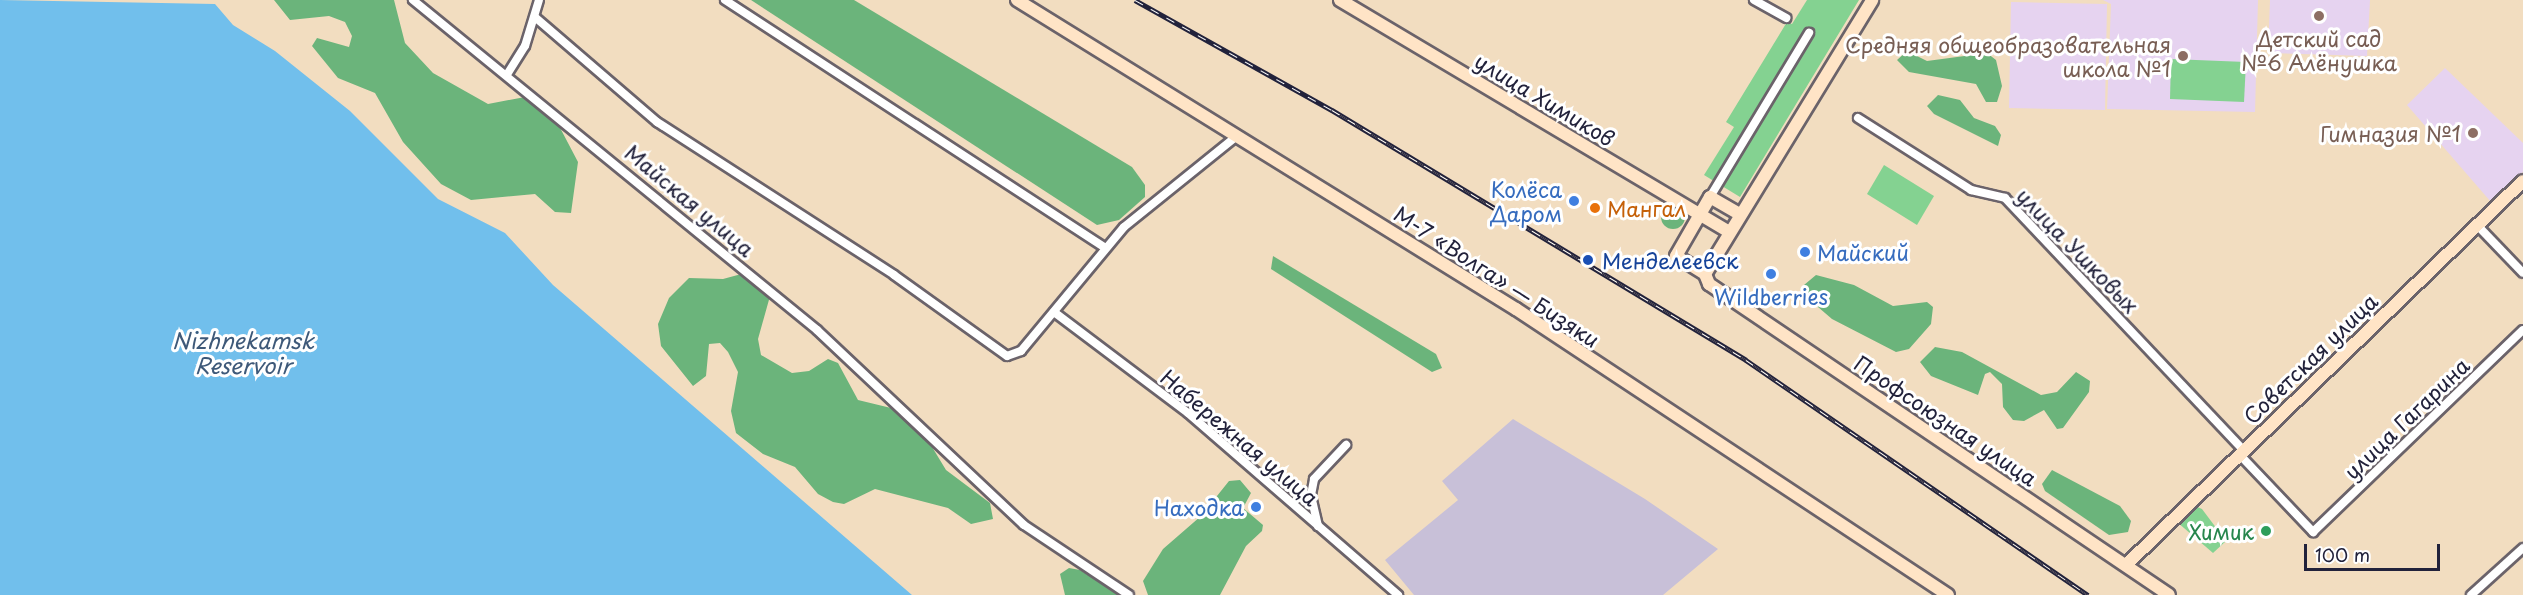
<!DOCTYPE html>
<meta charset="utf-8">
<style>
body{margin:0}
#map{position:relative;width:2523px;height:595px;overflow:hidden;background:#f2ddc0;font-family:"Playpen Sans",sans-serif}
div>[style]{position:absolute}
.built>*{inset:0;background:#e6d3f0}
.industrial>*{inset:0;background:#c8c0d8}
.green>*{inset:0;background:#84d291}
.forest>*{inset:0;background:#6bb47b}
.round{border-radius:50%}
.water>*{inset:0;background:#71bfec}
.roads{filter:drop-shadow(2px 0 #6b636a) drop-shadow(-2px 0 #6b636a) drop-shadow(0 2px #6b636a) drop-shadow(0 -2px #6b636a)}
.street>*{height:8px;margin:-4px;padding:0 4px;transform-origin:4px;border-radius:4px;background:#fff}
.secondary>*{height:12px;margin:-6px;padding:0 6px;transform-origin:6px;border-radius:6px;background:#ffe4c6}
.rail>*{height:5px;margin-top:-2.5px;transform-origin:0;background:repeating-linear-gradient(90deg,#fff 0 9px,#22223b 0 18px);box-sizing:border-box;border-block:2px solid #22223b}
.dots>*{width:16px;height:16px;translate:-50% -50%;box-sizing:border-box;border:3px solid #fff;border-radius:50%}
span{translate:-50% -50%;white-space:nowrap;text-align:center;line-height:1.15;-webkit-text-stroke:6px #fff;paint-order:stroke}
.education-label{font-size:21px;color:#785e54}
.right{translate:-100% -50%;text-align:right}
.street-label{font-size:21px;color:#22223b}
.shop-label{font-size:21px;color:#366cbe}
.left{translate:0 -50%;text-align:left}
.food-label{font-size:21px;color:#c56008}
.transit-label{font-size:21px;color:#164399}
.leisure-label{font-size:21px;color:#27864d}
.water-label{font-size:22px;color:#3e5979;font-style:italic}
.scale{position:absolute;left:2304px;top:544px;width:136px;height:27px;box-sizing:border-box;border:3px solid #22223b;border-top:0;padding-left:8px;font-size:18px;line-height:21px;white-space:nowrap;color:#22223b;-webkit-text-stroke:4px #fff;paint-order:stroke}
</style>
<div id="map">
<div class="built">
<i style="clip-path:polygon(2103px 0,2258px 0,2255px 112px,2107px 109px,2111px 4px)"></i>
<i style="clip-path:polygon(2270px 0,2370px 0,2367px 56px,2268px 53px)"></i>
<i style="clip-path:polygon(2011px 2px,2107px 4px,2105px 110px,2009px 108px)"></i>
<i style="clip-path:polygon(2445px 68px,2523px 143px,2523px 172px,2491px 202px,2407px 105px)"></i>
</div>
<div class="industrial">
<i style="clip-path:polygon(1513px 419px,1645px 499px,1718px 549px,1663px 595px,1414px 595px,1385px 560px,1458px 500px,1442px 481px)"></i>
</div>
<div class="green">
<i style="clip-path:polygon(1807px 0,1859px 0,1740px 197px,1704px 175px,1734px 127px,1726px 122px,1787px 22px,1792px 24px)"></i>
<i style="clip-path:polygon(2171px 59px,2246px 62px,2244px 102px,2170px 99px)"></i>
<i style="clip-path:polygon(1884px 165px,1934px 196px,1917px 225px,1867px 194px)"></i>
<i style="clip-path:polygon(2193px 505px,2202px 509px,2226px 541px,2213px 553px,2177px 522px)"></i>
</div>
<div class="forest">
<i style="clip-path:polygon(274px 0,394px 0,405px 43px,433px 73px,488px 104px,525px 97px,557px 122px,578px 162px,571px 213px,555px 212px,535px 194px,471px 200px,441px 184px,403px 142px,375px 93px,338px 78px,312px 46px,317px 38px,349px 47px,352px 36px,345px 22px,329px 16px,290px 20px)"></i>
<i style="clip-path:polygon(751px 0,854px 0,1132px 167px,1145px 185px,1145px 197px,1119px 220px,1097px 225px)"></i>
<i style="clip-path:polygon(1907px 51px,1927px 61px,1987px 53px,1996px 60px,2002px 86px,1997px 102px,1986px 102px,1976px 84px,1909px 72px,1897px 60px)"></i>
<i style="clip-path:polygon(1938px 95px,1960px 100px,1974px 118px,1995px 126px,2001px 135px,1998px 146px,1934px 114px,1927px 106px)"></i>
<i class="round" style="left:1661px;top:205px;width:24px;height:24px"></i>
<i style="clip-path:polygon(1273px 256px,1436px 354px,1442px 368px,1432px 372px,1271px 269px)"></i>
<i style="clip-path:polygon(745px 273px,761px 278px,772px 289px,758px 339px,761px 355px,792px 373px,809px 371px,828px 359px,838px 363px,858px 400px,891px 408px,923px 432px,946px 470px,990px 503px,993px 519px,971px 524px,948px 508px,875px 489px,844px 504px,833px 502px,818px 494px,795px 467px,763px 454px,736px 433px,731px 411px,738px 372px,728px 352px,720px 343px,709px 344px,706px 376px,693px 386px,661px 346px,658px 324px,669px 298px,689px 278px,723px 279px)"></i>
<i style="clip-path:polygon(1816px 275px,1854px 285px,1893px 306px,1927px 302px,1933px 307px,1931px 324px,1909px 349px,1896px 352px,1832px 319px,1804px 295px,1804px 285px)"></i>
<i style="clip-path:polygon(1935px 347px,1962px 352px,2041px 395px,2057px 392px,2076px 372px,2090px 381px,2089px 392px,2063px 428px,2057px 429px,2044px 410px,2024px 421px,2013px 420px,2003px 407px,2002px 384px,1990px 372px,1985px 374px,1978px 395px,1931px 376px,1920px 362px)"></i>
<i style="clip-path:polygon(2052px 470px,2120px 506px,2131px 521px,2128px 532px,2109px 535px,2045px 491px,2042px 484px)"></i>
<i style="clip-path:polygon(1240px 480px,1251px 493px,1243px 508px,1263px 525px,1262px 531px,1246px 546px,1220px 595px,1148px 595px,1143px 581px,1163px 549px,1201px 516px,1229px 481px)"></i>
<i style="clip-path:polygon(1069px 568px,1080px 570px,1120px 595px,1065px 595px,1060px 574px)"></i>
</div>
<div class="water">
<i style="clip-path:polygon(0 0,215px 4px,233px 25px,275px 51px,350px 111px,438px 199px,505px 233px,553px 285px,912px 595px,0 595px)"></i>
</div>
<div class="roads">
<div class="street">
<i style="left:413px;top:0;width:522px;rotate:39.24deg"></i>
<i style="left:817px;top:330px;width:284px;rotate:43.3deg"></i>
<i style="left:1024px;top:525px;width:126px;rotate:33.7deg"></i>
<i style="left:725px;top:0;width:454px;rotate:33.1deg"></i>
<i style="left:1754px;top:0;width:37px;rotate:29deg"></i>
<i style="left:536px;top:18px;width:160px;rotate:40.7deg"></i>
<i style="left:657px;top:122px;width:282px;rotate:32.8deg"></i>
<i style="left:894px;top:275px;width:139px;rotate:35.6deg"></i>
<i style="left:1007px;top:356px;width:15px;rotate:-20deg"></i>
<i style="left:1021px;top:351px;width:161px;rotate:-50.3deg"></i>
<i style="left:1124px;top:227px;width:146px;rotate:-38.9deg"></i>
<i style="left:508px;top:73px;width:32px;rotate:-58deg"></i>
<i style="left:525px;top:46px;width:48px;rotate:-73.1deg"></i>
<i style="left:1858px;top:118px;width:134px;rotate:32.5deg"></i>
<i style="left:1971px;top:190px;width:35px;rotate:13deg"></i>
<i style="left:2005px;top:198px;width:347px;rotate:46.6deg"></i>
<i style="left:1710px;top:197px;width:192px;rotate:-58.9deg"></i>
<i style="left:2477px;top:225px;width:66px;rotate:46.2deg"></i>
<i style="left:1054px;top:312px;width:168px;rotate:37deg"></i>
<i style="left:1188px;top:413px;width:278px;rotate:40.9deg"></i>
<i style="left:2239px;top:454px;width:108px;rotate:46.5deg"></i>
<i style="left:2313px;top:532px;width:291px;rotate:-43.9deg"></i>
<i style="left:1318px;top:526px;width:32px;rotate:-103deg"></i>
<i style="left:1311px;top:495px;width:16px;rotate:-79deg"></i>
<i style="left:1314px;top:479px;width:47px;rotate:-46.7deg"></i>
<i style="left:2471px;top:595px;width:70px;rotate:-42.1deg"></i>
</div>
<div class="secondary">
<i style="left:1017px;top:0;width:587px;rotate:31.77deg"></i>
<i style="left:1516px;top:309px;width:518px;rotate:33.51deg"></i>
<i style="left:1340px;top:0;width:453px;rotate:30.8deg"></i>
<i style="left:1705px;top:274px;width:11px;rotate:68deg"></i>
<i style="left:1709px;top:284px;width:555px;rotate:34.06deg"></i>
<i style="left:1705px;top:274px;width:321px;rotate:-58.6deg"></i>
<i style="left:1705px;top:274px;width:34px;rotate:-148deg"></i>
<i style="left:1676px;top:256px;width:68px;rotate:-60deg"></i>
<i style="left:1710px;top:197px;width:34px;rotate:30deg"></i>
<i style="left:2126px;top:565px;width:552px;rotate:-44.05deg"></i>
</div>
</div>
<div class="rail">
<i style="left:1135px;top:0;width:226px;rotate:29.2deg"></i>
<i style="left:1332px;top:110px;width:484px;rotate:31.1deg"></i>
<i style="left:1746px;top:360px;width:415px;rotate:34.5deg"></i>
</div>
<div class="dots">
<i style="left:2319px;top:16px;background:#8d6e63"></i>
<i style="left:2183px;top:56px;background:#8d6e63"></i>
<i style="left:2473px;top:133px;background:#8d6e63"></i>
<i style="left:1574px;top:201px;background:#3f7fe0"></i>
<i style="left:1595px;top:208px;background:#e8710a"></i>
<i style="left:1805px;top:252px;background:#3f7fe0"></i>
<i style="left:1588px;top:260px;background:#1a4fb4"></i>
<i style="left:1771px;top:274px;background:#3f7fe0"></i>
<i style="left:1256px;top:507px;background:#3f7fe0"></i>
<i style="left:2266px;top:531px;background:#2e9e5b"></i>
</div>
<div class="education-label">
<span style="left:2319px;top:50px">Детский сад<br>№6 Алёнушка</span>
<span class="right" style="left:2171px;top:56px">Средняя общеобразовательная<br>школа №1</span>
<span class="right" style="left:2461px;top:133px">Гимназия №1</span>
</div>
<div class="street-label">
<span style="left:1545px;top:99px;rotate:31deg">улица Химиков</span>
<span style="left:690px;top:200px;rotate:40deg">Майская улица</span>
<span style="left:2078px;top:250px;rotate:46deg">улица Ушковых</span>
<span style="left:1497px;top:276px;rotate:33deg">М-7 «Волга» — Бизяки</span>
<span style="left:2310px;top:358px;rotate:-44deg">Советская улица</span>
<span style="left:2406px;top:418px;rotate:-44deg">улица Гагарина</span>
<span style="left:1946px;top:420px;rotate:34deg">Профсоюзная улица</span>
<span style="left:1240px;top:437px;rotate:40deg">Набережная улица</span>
</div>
<div class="shop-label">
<span class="right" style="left:1562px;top:201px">Колёса<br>Даром</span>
<span class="left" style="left:1817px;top:252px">Майский</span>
<span style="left:1771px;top:296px">Wildberries</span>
<span class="right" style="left:1244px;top:507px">Находка</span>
</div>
<div class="food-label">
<span class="left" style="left:1607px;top:208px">Мангал</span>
</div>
<div class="transit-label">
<span class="left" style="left:1602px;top:260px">Менделеевск</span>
</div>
<div class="leisure-label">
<span class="right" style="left:2254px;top:531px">Химик</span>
</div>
<div class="water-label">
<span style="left:243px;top:352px">Nizhnekamsk<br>Reservoir</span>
</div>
<div class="scale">100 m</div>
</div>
